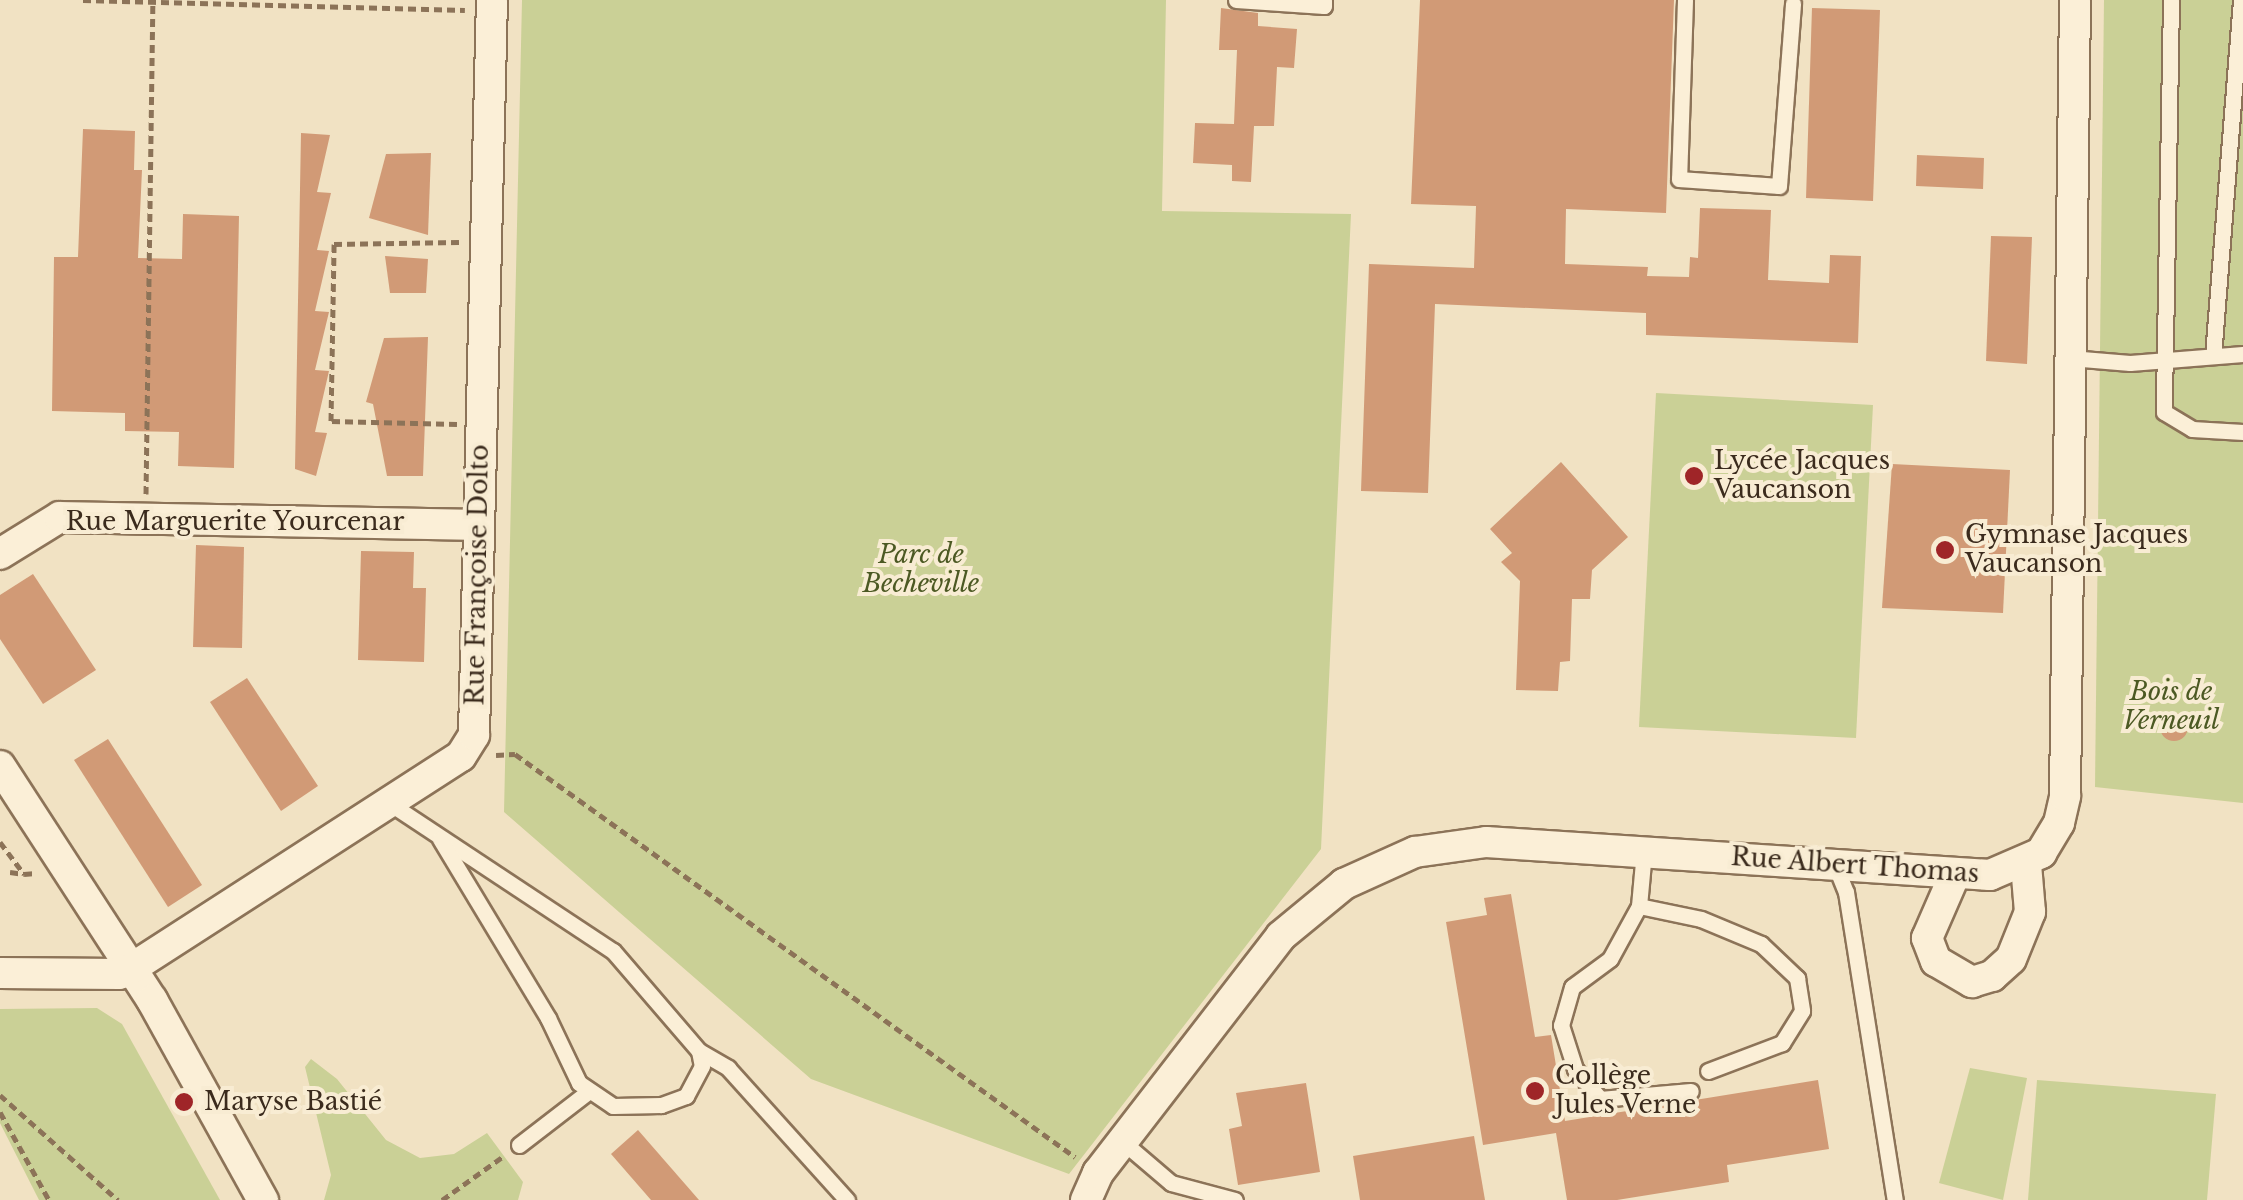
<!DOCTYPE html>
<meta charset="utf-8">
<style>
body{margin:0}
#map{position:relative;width:2243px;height:1200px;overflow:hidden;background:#f1e2c3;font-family:"Libre Baskerville",serif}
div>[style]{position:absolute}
.green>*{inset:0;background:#cad096}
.building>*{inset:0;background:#d19a76}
.round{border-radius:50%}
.path>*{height:5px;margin-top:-2.5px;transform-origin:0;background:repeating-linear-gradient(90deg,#8c7358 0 8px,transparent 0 13px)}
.roads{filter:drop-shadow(2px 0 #8c7358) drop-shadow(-2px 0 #8c7358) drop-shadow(0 2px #8c7358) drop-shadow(0 -2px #8c7358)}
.lane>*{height:15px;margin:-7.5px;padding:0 7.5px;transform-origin:7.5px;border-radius:7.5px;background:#fbefd7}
.street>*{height:30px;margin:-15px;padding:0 15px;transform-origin:15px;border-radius:15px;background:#fbefd7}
.dots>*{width:28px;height:28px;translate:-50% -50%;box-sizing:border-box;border:5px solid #f8ecd3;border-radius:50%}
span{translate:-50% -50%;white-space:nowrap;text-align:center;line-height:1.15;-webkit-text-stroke:8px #f8ecd3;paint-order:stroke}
.poi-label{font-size:25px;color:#3b2b1d}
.left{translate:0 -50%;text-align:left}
.street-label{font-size:25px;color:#3b2b1d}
.park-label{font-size:25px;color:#4c5923;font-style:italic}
</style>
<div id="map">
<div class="green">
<i style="clip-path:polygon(522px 0,1166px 0,1162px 211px,1351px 214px,1321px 849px,1069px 1174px,811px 1079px,504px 812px)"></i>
<i style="clip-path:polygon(2104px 0,2243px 0,2243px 803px,2095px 787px)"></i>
<i style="clip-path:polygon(1656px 393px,1873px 405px,1856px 738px,1639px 727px)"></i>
<i style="clip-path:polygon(97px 1008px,122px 1024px,220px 1200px,39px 1200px,0 1123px,0 1009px)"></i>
<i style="clip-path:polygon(311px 1059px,337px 1079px,386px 1140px,420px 1158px,454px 1154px,487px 1133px,523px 1182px,518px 1200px,324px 1200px,331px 1175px,305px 1067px)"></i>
<i style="clip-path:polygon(1970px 1068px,2027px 1078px,2003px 1200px,1939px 1183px)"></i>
<i style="clip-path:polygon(2037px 1080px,2216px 1094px,2207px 1200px,2028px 1200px)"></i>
</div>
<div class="building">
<i style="clip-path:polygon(1420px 0,1674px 0,1666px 213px,1566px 209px,1565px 264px,1648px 267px,1647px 276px,1689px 277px,1690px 257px,1698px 258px,1700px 208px,1771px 210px,1768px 280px,1829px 283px,1830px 255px,1861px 256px,1858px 343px,1646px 335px,1646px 313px,1435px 304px,1428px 493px,1361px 491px,1369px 264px,1474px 268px,1476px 206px,1411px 204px)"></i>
<i style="clip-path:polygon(1221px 8px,1258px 13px,1258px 26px,1297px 29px,1294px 68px,1277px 67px,1274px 126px,1254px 126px,1251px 182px,1232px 181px,1232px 165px,1193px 163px,1195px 123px,1234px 124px,1237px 50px,1219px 50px)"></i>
<i style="clip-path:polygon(1812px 8px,1880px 10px,1873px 201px,1806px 198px)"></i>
<i style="clip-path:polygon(83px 129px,135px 131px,134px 170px,142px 170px,138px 258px,182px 259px,183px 214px,239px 216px,234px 468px,178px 466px,179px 432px,125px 431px,125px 413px,52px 411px,54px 257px,78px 257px)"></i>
<i style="clip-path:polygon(301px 133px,330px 135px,317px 192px,331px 193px,317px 250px,329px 251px,315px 311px,329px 312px,315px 370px,329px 371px,315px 432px,327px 433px,316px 476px,295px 469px)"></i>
<i style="clip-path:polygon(431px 153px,428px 235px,369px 218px,386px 154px)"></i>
<i style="clip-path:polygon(1917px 155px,1984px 158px,1983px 189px,1916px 186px)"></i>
<i style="clip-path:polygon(1991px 236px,2032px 237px,2027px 364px,1986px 361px)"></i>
<i style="clip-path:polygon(385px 256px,428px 259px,426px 293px,390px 293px)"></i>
<i style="clip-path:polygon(428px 337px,423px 476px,387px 476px,373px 404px,366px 402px,384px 338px)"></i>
<i style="clip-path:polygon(1561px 462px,1628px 537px,1592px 570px,1590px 599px,1572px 599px,1570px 661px,1560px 662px,1558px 691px,1516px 690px,1520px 581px,1501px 562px,1512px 553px,1490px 529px)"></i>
<i style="clip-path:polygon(1892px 464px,2010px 470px,2003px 613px,1882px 608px)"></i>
<i style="clip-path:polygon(196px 545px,244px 547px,242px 648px,193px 647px)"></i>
<i style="clip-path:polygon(361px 551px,414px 552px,413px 588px,426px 588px,424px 662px,358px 660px)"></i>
<i style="clip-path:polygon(33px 574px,96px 670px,43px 704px,0 639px,0 595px)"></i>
<i style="clip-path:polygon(247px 678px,318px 786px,281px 811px,210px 702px)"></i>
<i class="round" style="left:2160px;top:713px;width:28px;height:28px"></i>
<i style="clip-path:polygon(108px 739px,202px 885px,168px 907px,74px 760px)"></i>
<i style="clip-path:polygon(1511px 894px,1535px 1037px,1551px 1035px,1565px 1121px,1818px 1080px,1829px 1149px,1727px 1165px,1729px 1182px,1617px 1200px,1567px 1200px,1556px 1133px,1483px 1145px,1446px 922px,1487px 915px,1484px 898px)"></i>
<i style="clip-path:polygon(1306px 1083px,1320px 1172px,1238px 1185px,1229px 1129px,1242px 1126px,1236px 1093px)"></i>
<i style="clip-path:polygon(638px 1130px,699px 1200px,651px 1200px,611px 1154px)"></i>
<i style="clip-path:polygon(1474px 1136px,1485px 1200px,1360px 1200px,1353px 1156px)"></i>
</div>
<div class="path">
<i style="left:83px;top:0;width:382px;rotate:1.5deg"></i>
<i style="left:457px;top:424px;width:126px;rotate:-178.6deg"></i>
<i style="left:331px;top:421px;width:177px;rotate:-89deg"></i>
<i style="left:334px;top:244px;width:125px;rotate:-0.9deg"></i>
<i style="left:146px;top:494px;width:492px;rotate:-89.2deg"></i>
<i style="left:496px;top:755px;width:19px;rotate:-3deg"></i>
<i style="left:515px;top:754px;width:690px;rotate:35.74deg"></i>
<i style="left:0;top:842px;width:40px;rotate:53deg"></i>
<i style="left:24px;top:874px;width:12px;rotate:-5deg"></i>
<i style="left:10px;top:872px;width:14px;rotate:8deg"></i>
<i style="left:0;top:1095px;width:158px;rotate:41.7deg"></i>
<i style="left:0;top:1112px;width:101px;rotate:60.9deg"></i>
<i style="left:442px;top:1200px;width:77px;rotate:-35.5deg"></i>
</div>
<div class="roads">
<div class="lane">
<i style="left:1236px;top:0;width:88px;rotate:3.9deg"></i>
<i style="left:1324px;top:6px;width:6px;rotate:-90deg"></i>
<i style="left:1685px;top:0;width:179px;rotate:91.9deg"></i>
<i style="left:1679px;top:179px;width:100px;rotate:4deg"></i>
<i style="left:1779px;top:186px;width:183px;rotate:-85.6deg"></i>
<i style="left:2171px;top:0;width:412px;rotate:91deg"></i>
<i style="left:2164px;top:412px;width:33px;rotate:31deg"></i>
<i style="left:2192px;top:429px;width:51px;rotate:3.4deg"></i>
<i style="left:2213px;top:356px;width:357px;rotate:-85.5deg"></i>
<i style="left:2070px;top:358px;width:60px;rotate:4.8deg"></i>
<i style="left:2130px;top:363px;width:113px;rotate:-4.6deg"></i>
<i style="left:389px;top:803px;width:268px;rotate:33.5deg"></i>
<i style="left:613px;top:951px;width:132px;rotate:49.3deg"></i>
<i style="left:699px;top:1051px;width:15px;rotate:79deg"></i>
<i style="left:702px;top:1066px;width:34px;rotate:118deg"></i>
<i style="left:686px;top:1096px;width:27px;rotate:160deg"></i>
<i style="left:661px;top:1105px;width:48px;rotate:178.8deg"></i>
<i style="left:613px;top:1106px;width:41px;rotate:-145.9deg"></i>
<i style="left:579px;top:1083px;width:72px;rotate:-115.5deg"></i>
<i style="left:548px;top:1018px;width:209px;rotate:-121.1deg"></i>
<i style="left:1644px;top:851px;width:55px;rotate:95.2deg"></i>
<i style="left:1639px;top:906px;width:60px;rotate:118.7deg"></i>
<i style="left:1610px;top:959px;width:47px;rotate:143.6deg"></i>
<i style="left:1572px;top:987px;width:40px;rotate:106deg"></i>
<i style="left:1561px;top:1025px;width:46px;rotate:72.3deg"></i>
<i style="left:1575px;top:1069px;width:39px;rotate:50deg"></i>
<i style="left:1600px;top:1099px;width:91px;rotate:-5deg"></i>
<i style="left:1835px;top:865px;width:29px;rotate:68deg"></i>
<i style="left:1846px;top:892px;width:312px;rotate:81deg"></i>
<i style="left:1639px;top:906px;width:63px;rotate:11.8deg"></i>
<i style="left:1701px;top:919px;width:65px;rotate:22.6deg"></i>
<i style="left:1761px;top:944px;width:50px;rotate:43.4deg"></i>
<i style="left:1797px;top:978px;width:33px;rotate:81deg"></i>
<i style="left:1802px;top:1011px;width:38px;rotate:122deg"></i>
<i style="left:1782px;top:1043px;width:79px;rotate:159.3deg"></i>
<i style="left:699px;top:1051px;width:34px;rotate:30deg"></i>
<i style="left:728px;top:1068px;width:178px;rotate:48deg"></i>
<i style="left:1123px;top:1142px;width:63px;rotate:40.5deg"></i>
<i style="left:1171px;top:1183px;width:66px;rotate:14.9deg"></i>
<i style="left:519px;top:1145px;width:88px;rotate:-37.6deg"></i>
</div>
<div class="street">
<i style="left:0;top:554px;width:70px;rotate:-31.7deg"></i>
<i style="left:60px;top:517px;width:419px;rotate:1.1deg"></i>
<i style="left:0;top:766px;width:279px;rotate:57deg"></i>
<i style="left:152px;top:1000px;width:229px;rotate:61deg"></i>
<i style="left:1955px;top:874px;width:70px;rotate:113.6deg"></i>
<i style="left:1927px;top:938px;width:25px;rotate:69deg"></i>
<i style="left:1936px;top:961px;width:42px;rotate:30.3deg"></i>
<i style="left:1972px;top:982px;width:21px;rotate:-17deg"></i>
<i style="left:1992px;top:976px;width:25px;rotate:-42deg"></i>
<i style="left:2011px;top:959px;width:51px;rotate:-68deg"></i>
<i style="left:2030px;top:912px;width:48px;rotate:-94.8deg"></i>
<i style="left:0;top:973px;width:119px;rotate:0.5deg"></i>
<i style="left:119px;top:974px;width:14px;rotate:-25deg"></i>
<i style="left:132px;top:968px;width:391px;rotate:-32.8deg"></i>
<i style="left:461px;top:756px;width:25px;rotate:-58deg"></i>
<i style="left:474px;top:735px;width:735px;rotate:-88.6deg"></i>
<i style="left:1086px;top:1200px;width:30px;rotate:-66deg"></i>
<i style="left:1098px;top:1173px;width:299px;rotate:-52.3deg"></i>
<i style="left:1281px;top:936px;width:82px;rotate:-39.5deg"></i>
<i style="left:1344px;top:884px;width:78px;rotate:-24.3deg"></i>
<i style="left:1415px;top:852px;width:72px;rotate:-8deg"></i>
<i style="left:1486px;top:842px;width:505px;rotate:3.75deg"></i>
<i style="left:1990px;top:875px;width:56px;rotate:-23.3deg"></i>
<i style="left:2041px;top:853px;width:35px;rotate:-59deg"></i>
<i style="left:2059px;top:823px;width:28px;rotate:-77deg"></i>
<i style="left:2065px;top:796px;width:796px;rotate:-89.28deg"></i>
</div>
</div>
<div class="dots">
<i style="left:1694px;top:476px;background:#9f2528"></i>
<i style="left:1945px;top:550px;background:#9f2528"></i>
<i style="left:1535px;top:1091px;background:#9f2528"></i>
<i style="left:184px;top:1102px;background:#9f2528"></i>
</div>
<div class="poi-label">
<span class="left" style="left:1714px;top:476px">Lycée Jacques<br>Vaucanson</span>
<span class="left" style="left:1965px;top:550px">Gymnase Jacques<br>Vaucanson</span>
<span class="left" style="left:1555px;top:1091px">Collège<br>Jules Verne</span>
<span class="left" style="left:204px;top:1102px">Maryse Bastié</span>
</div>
<div class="street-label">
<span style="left:235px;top:522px">Rue Marguerite Yourcenar</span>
<span style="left:478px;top:575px;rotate:-89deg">Rue Françoise Dolto</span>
<span style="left:1855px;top:866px;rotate:4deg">Rue Albert Thomas</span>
</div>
<div class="park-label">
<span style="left:921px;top:570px">Parc de<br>Becheville</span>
<span style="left:2171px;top:707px">Bois de<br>Verneuil</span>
</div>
</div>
